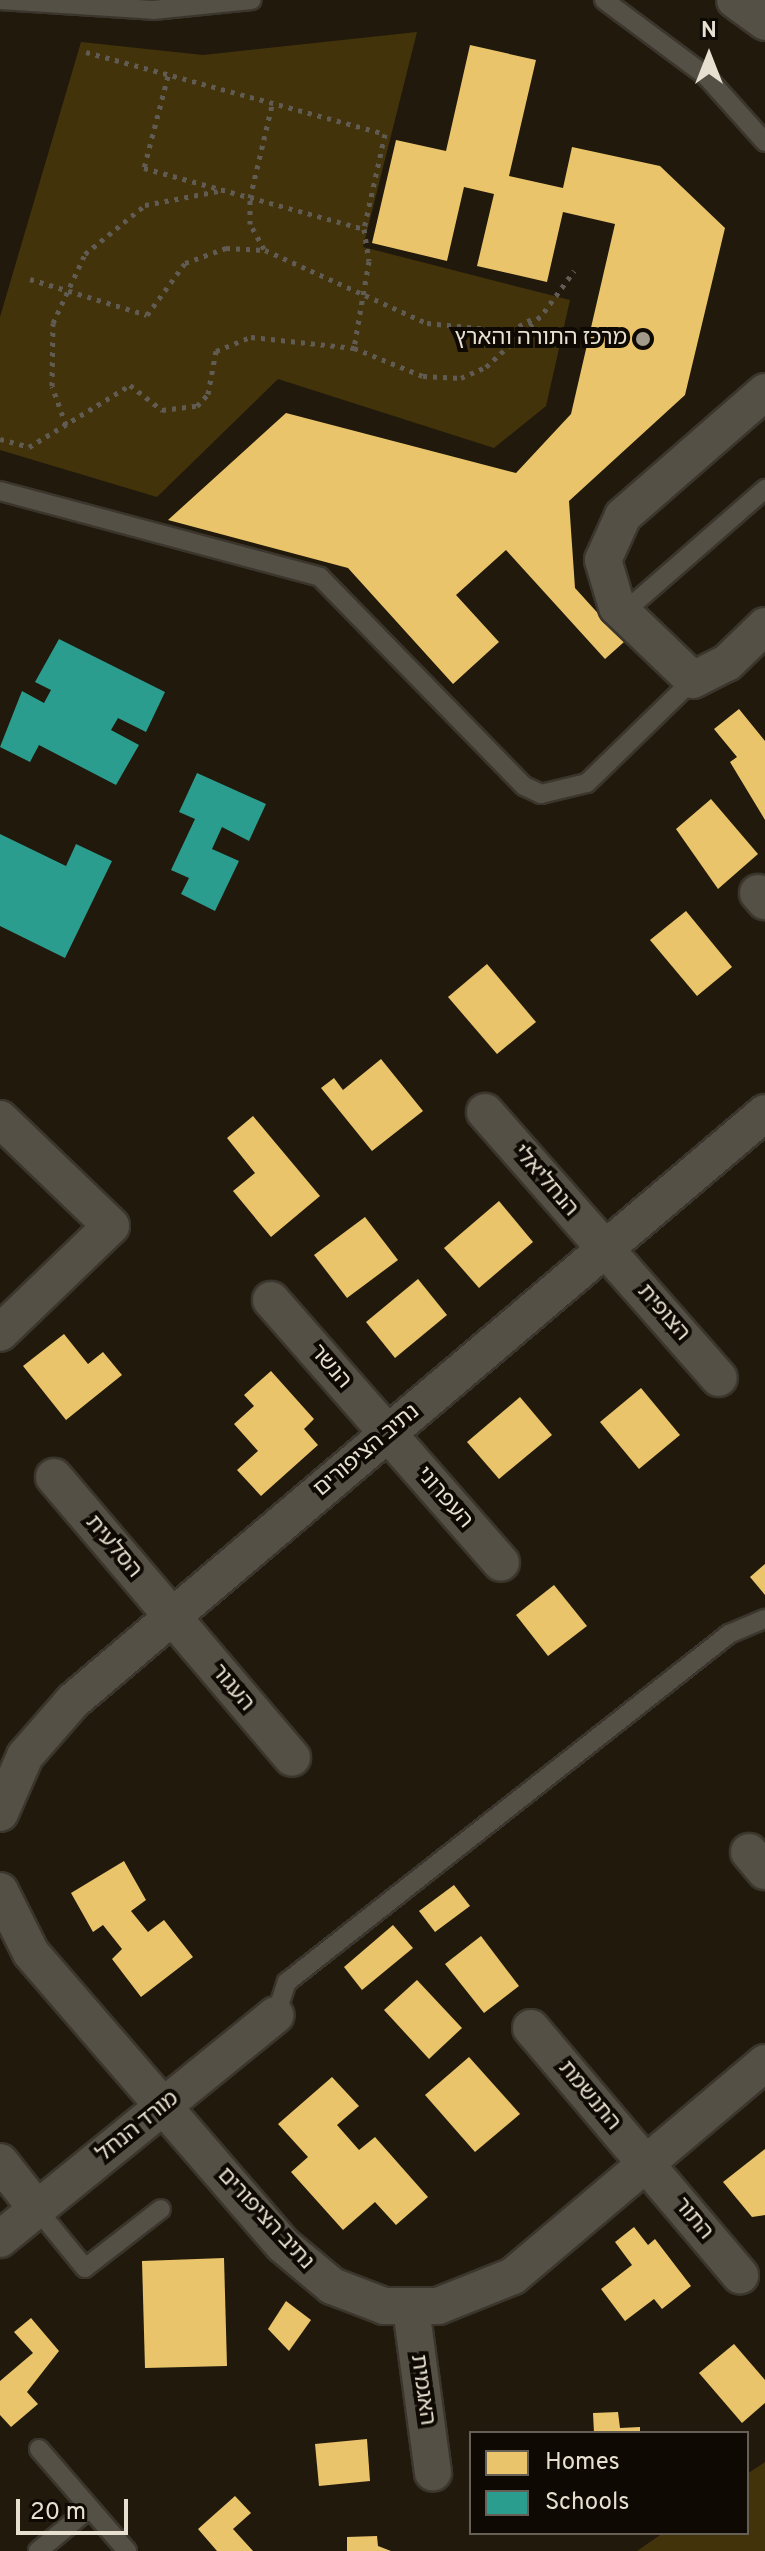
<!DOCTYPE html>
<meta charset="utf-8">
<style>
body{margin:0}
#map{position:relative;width:765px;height:2551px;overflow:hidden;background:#211a0c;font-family:Overpass,"Noto Sans Hebrew",sans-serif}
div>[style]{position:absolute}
.green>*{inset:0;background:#43330b}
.homes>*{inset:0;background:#e9c46a}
.schools>*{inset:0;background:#2a9d8f}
.path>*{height:5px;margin-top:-2.5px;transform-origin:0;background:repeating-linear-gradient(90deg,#615c53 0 4px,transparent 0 10px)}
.roads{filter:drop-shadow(2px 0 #3b362d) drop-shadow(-2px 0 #3b362d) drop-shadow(0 2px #3b362d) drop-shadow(0 -2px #3b362d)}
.lane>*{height:18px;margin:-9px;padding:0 9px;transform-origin:9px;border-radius:9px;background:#545045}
.street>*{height:36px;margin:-18px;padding:0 18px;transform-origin:18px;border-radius:18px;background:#545045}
.dots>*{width:22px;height:22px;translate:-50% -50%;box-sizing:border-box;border:4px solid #0e0902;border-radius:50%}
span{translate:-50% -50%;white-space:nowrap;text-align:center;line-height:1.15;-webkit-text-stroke:8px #0e0902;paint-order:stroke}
.poi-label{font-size:22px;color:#e7e0d1}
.right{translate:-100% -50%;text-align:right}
.street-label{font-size:22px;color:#e7e0d1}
.legend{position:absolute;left:469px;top:2431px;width:280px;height:104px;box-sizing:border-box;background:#0e0902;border:2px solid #655f55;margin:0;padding:10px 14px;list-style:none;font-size:24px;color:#e7e0d1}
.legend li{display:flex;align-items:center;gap:16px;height:40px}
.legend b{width:40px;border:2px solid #655f55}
.north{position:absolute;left:669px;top:16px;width:80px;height:80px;-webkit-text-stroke:6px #0e0902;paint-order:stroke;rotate:0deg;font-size:22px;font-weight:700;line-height:32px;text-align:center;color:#e7e0d1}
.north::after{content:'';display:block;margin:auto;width:28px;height:36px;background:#e7e0d1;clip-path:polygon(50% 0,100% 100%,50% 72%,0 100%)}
.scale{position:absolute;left:16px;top:2499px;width:112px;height:36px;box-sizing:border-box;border:4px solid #e7e0d1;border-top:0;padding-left:10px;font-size:24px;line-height:28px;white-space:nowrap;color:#e7e0d1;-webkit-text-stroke:6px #0e0902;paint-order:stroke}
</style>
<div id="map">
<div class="green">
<i style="clip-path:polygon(417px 32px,363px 247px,570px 300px,546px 406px,494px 448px,278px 379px,157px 497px,0 450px,0 317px,81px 42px,203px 55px)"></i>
<i style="clip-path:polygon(765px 2462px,765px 2551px,637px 2551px,663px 2533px,747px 2533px,747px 2474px)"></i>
</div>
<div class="homes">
<i style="clip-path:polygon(470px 45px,536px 60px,509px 176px,563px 188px,572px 147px,660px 166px,725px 228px,685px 395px,569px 501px,575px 588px,624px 642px,605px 659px,506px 550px,456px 595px,499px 642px,453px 684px,348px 568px,168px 520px,286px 413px,516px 473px,571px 414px,615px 224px,563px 212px,547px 282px,477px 266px,494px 194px,464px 187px,447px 261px,372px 243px,396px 140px,446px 151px)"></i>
<i style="clip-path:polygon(739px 709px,765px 741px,765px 820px,730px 762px,737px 757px,714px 729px)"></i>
<i style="clip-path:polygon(711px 799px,758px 854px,718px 889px,676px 829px)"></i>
<i style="clip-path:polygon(686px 911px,732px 967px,697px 996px,650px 940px)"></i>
<i style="clip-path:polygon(487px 964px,536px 1022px,497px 1054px,448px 997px)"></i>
<i style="clip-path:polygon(381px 1059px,423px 1111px,372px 1151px,321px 1088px,334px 1078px,343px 1090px)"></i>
<i style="clip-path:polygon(253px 1116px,320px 1196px,271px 1237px,233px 1191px,255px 1173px,227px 1138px)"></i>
<i style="clip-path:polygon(499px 1201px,533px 1242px,479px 1288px,444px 1248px)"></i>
<i style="clip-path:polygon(365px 1217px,398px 1260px,347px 1298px,314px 1255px)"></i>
<i style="clip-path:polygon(418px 1279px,447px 1315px,395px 1358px,366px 1322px)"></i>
<i style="clip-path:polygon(64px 1334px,88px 1364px,103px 1352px,122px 1375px,66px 1420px,23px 1366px)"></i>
<i style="clip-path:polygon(271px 1371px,314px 1419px,304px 1429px,318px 1445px,261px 1496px,237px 1470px,258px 1451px,234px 1424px,254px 1406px,244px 1395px)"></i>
<i style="clip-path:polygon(641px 1388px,680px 1435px,639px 1469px,600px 1422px)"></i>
<i style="clip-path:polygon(520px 1397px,552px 1435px,499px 1479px,467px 1442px)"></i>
<i style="clip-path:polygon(765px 1564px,765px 1595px,750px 1577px)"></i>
<i style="clip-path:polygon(554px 1585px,587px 1626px,548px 1656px,516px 1615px)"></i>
<i style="clip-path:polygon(124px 1861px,146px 1900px,131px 1911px,148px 1932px,164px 1920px,193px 1957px,141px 1997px,112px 1959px,122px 1949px,103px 1925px,93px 1932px,71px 1893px)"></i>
<i style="clip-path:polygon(454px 1885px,470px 1906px,435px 1932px,419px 1911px)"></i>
<i style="clip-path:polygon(393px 1925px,413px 1948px,362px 1990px,344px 1967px)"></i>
<i style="clip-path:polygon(481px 1936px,519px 1986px,484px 2013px,445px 1964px)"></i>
<i style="clip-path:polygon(417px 1980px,462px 2028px,429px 2059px,384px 2010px)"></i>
<i style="clip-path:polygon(469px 2057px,520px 2114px,475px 2152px,425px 2095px)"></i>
<i style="clip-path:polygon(332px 2077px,359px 2106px,337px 2125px,359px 2150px,375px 2137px,428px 2197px,396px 2225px,375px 2202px,343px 2230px,291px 2172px,308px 2157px,278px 2124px)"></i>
<i style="clip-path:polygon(765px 2149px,765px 2215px,752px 2217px,723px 2182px)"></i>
<i style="clip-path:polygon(634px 2227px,648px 2245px,655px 2239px,691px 2286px,662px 2309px,654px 2299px,625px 2321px,601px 2289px,632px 2265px,615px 2242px)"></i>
<i style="clip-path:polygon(224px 2258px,227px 2366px,145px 2368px,142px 2261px)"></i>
<i style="clip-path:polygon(286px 2301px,311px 2320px,289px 2351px,268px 2329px)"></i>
<i style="clip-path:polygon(31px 2318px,59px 2351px,27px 2392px,38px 2404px,11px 2427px,0 2415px,0 2381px,33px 2353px,14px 2332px)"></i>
<i style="clip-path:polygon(734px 2344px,765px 2380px,765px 2403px,742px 2423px,699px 2373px)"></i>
<i style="clip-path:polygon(618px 2412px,620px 2428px,640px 2427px,640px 2433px,594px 2433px,593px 2413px)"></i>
<i style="clip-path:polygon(367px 2439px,370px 2481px,319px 2486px,315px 2444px)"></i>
<i style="clip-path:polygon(235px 2496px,251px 2513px,233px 2529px,253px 2551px,217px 2551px,198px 2529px)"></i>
<i style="clip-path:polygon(377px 2536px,378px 2546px,391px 2551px,347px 2551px,347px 2537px)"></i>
</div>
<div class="schools">
<i style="clip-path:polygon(59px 639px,165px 692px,146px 732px,118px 718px,111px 730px,139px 745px,116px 785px,39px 745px,30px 762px,0 747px,22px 691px,44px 703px,51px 690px,35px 682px)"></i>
<i style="clip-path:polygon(197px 773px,266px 804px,249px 841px,222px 827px,212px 849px,239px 861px,215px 911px,181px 894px,189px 878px,171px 870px,195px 819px,179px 812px)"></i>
<i style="clip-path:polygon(0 834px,66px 866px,76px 844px,112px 861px,65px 958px,0 926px)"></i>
</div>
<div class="path">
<i style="left:86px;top:52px;width:310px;rotate:15.3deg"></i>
<i style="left:385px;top:134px;width:97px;rotate:102.5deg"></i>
<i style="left:364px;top:229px;width:32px;rotate:81deg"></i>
<i style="left:369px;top:261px;width:88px;rotate:99.8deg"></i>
<i style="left:168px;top:76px;width:95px;rotate:104.6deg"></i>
<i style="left:144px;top:168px;width:228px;rotate:15.5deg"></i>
<i style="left:264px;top:249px;width:29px;rotate:-119deg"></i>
<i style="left:250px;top:224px;width:26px;rotate:-90deg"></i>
<i style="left:250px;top:198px;width:96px;rotate:-76.7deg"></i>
<i style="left:30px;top:279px;width:122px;rotate:17.1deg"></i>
<i style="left:147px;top:315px;width:64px;rotate:-53.8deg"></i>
<i style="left:185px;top:263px;width:44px;rotate:-20.1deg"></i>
<i style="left:226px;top:248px;width:39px;rotate:3deg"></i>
<i style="left:265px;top:250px;width:178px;rotate:24.3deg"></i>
<i style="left:427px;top:323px;width:83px;rotate:5.5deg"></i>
<i style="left:510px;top:331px;width:29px;rotate:-29deg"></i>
<i style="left:544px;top:312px;width:51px;rotate:-53.8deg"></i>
<i style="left:66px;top:425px;width:41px;rotate:-109.7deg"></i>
<i style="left:52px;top:386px;width:63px;rotate:-89.1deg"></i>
<i style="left:53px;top:323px;width:76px;rotate:-65.1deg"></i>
<i style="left:85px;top:254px;width:77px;rotate:-39.2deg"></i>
<i style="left:145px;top:205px;width:80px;rotate:-10.8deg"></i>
<i style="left:0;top:439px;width:30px;rotate:15deg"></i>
<i style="left:29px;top:447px;width:119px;rotate:-31.5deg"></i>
<i style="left:130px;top:385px;width:41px;rotate:38deg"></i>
<i style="left:162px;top:410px;width:35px;rotate:-7deg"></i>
<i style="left:197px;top:406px;width:16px;rotate:-47deg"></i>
<i style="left:208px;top:394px;width:44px;rotate:-79.5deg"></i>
<i style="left:216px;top:351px;width:38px;rotate:-22deg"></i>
<i style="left:251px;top:337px;width:104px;rotate:6.1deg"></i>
<i style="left:354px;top:348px;width:74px;rotate:22.1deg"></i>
<i style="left:423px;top:376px;width:38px;rotate:3deg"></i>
<i style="left:461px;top:378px;width:27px;rotate:-24deg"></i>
<i style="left:486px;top:367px;width:79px;rotate:-43deg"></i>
</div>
<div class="roads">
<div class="lane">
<i style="left:0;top:0;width:153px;rotate:3.7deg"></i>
<i style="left:153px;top:10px;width:99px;rotate:-5.8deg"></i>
<i style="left:604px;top:0;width:126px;rotate:36.6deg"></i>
<i style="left:705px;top:75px;width:90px;rotate:48.2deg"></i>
<i style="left:0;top:491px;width:331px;rotate:15deg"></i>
<i style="left:320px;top:577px;width:292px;rotate:45.7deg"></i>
<i style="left:524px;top:786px;width:19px;rotate:25deg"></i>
<i style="left:541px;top:794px;width:47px;rotate:-13.4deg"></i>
<i style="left:587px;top:783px;width:148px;rotate:-44.2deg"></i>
<i style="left:623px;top:613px;width:189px;rotate:-41.1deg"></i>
<i style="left:276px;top:2015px;width:35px;rotate:-72deg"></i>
<i style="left:287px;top:1982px;width:563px;rotate:-38.21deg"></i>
<i style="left:729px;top:1634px;width:39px;rotate:-23deg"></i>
<i style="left:37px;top:2209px;width:76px;rotate:50.9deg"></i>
<i style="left:85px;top:2268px;width:96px;rotate:-37.8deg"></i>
<i style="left:39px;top:2449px;width:135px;rotate:49.2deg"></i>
<i style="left:38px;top:2551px;width:67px;rotate:-39.6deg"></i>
</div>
<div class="street">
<i style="left:735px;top:0;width:37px;rotate:36deg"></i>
<i style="left:765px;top:392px;width:189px;rotate:138.9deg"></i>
<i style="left:623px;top:516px;width:48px;rotate:114.4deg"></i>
<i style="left:603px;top:560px;width:49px;rotate:73.4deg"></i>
<i style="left:617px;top:607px;width:105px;rotate:43.8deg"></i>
<i style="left:693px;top:680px;width:38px;rotate:-27deg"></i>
<i style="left:727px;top:663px;width:53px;rotate:-44.2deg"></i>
<i style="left:758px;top:893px;width:11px;rotate:49deg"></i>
<i style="left:485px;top:1112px;width:354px;rotate:48.7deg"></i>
<i style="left:0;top:1119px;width:154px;rotate:43.9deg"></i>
<i style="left:111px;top:1226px;width:154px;rotate:136.1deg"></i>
<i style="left:271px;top:1300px;width:349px;rotate:48.8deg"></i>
<i style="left:54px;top:1477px;width:368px;rotate:49.7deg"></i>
<i style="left:0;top:1813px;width:62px;rotate:-66.3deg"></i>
<i style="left:25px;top:1756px;width:73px;rotate:-48.9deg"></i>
<i style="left:73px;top:1701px;width:908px;rotate:-40.35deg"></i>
<i style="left:749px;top:1852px;width:25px;rotate:50deg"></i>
<i style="left:0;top:1891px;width:69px;rotate:63.4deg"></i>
<i style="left:31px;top:1953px;width:386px;rotate:49.2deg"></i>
<i style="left:283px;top:2245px;width:64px;rotate:39.9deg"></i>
<i style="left:332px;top:2286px;width:56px;rotate:21deg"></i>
<i style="left:384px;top:2306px;width:54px"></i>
<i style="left:438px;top:2306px;width:81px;rotate:-21.8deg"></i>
<i style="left:513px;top:2276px;width:330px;rotate:-40.2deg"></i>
<i style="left:531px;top:2028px;width:324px;rotate:49.8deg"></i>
<i style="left:0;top:2162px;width:60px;rotate:51.8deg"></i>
<i style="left:0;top:2239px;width:355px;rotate:-39.1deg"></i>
<i style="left:411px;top:2308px;width:166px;rotate:82.4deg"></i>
</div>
</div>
<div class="dots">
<i style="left:643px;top:339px;background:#a29b8c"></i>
</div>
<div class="poi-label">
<span class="right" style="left:627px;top:339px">מרכז התורה והארץ</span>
</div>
<div class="street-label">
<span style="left:545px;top:1181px;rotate:49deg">הנחליאלי</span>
<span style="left:663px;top:1313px;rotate:49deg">הצופית</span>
<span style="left:330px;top:1367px;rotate:49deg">הנשר</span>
<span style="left:367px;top:1451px;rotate:-40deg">נתיב הציפורים</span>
<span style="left:444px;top:1498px;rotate:49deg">העפרוני</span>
<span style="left:113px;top:1547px;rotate:50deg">הסלעית</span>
<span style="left:232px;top:1688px;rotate:50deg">העגור</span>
<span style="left:589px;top:2096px;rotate:50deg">התנשמת</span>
<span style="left:138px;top:2127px;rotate:-39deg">מורד הנחל</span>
<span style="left:265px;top:2219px;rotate:47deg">נתיב הציפורים</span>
<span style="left:693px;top:2219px;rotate:50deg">התור</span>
<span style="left:422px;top:2390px;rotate:82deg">האגמית</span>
</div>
<ul class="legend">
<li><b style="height:22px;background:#e9c46a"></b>Homes</li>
<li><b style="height:22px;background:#2a9d8f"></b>Schools</li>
</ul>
<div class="north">N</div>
<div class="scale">20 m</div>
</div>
